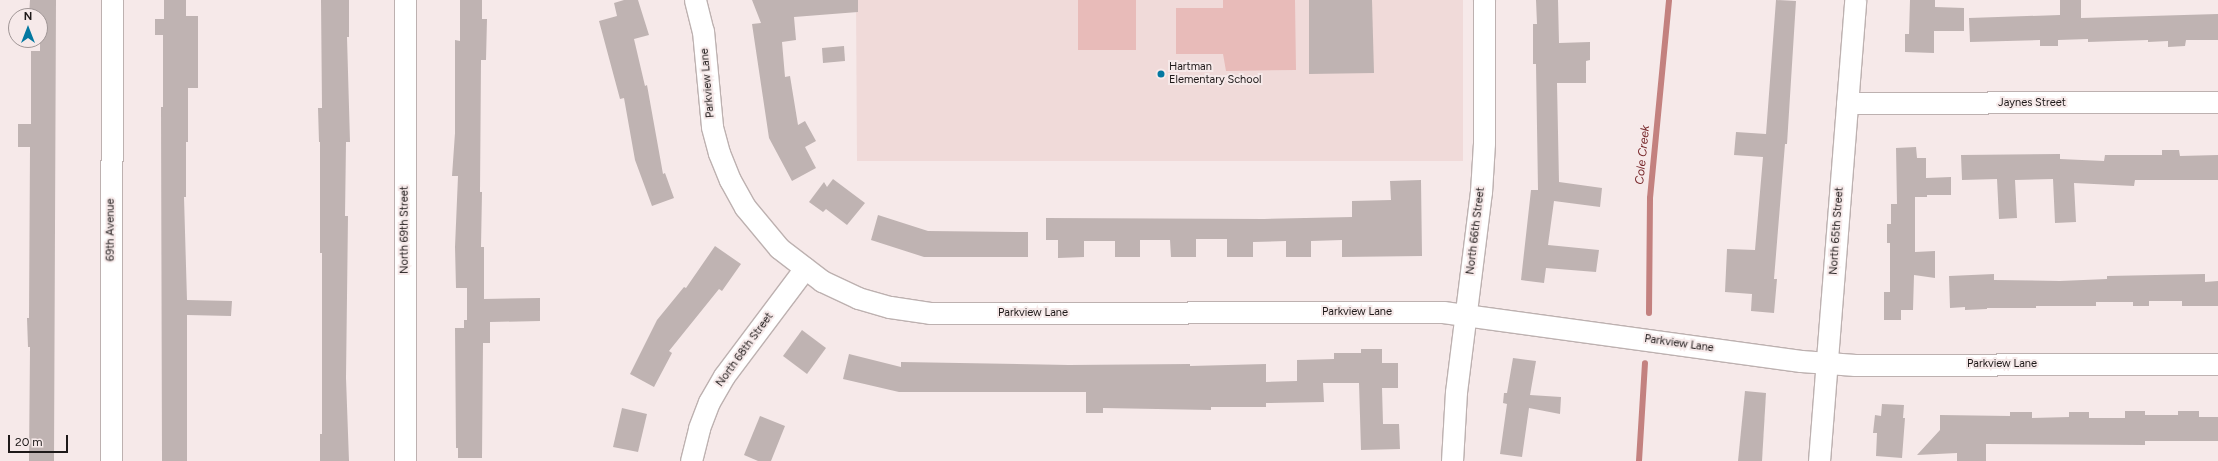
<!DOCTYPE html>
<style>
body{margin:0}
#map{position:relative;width:2218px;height:461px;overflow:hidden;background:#f6e9e9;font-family:Figtree,sans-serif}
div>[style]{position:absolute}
.built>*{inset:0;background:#f0dad9}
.green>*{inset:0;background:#e8bbb9}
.stream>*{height:6px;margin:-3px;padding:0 3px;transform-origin:3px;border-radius:3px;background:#c3817f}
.building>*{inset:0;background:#bfb3b2}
.roads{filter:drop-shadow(1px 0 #bdb1b0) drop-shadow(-1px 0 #bdb1b0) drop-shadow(0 1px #bdb1b0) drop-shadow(0 -1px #bdb1b0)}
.street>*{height:21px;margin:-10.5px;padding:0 10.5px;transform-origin:10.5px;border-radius:10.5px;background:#fff}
.dots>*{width:11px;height:11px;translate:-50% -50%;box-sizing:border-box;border:2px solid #f6e9e9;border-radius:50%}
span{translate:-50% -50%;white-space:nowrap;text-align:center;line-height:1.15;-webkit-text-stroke:4px #f6e9e9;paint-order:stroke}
.poi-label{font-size:11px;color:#1e1919}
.left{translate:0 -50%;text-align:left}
.street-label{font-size:11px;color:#1e1919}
.water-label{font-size:12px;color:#77272a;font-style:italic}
.north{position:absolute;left:8px;top:8px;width:40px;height:40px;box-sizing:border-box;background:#f6e9e9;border:1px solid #a09696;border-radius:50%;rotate:0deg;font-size:11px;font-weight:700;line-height:16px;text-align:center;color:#1e1919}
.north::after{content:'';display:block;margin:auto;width:14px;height:18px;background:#0378a1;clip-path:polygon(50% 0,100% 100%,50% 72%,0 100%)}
.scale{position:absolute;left:8px;top:435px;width:60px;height:18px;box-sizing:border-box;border:2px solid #1e1919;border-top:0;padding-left:5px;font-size:12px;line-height:14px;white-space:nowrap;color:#1e1919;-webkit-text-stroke:3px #f6e9e9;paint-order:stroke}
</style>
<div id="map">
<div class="built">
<i style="clip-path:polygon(856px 0,1463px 0,1463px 161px,857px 161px)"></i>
</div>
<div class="green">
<i style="clip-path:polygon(1078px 0,1136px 0,1136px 50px,1078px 50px)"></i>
<i style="clip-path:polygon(1223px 0,1295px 0,1296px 70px,1226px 71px,1223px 54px,1176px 54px,1176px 8px,1223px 8px)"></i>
</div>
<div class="stream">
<i style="left:1649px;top:313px;width:115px;rotate:-89.5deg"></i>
<i style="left:1650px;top:198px;width:199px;rotate:-84.5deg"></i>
<i style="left:1639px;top:461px;width:98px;rotate:-86.5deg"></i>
</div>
<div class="building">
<i style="clip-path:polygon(30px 0,56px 0,54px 461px,29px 461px,30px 347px,28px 347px,27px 318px,29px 318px,30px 147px,18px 147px,18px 124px,31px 124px,31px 51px,40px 51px,40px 16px,29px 16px)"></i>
<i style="clip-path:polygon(164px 0,186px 0,186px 16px,198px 16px,198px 88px,188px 88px,188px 142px,186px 142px,186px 197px,184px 197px,187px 300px,232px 301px,231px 316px,187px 315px,187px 461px,162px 461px,161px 107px,163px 107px,163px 35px,155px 35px,155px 19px,164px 19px)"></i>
<i style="clip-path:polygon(321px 0,349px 0,349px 37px,347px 37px,350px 142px,346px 142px,345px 216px,348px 216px,346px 378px,349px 461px,320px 461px,320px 434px,322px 434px,322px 253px,320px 253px,320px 142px,319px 142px,318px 108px,322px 108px)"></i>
<i style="clip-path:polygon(460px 0,482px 0,482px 19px,487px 19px,486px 60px,481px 60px,480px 192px,482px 192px,481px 247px,484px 247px,484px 299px,540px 298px,540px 321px,490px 322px,490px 343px,483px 343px,482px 458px,458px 458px,458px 448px,456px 448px,455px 328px,464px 328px,464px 320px,467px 320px,467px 288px,456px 288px,455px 247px,458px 176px,452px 176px,455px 133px,455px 40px,460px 41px)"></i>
<i style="clip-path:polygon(624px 0,638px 0,649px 35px,634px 39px,645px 86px,647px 85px,663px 174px,665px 173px,674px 198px,652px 206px,635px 160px,624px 98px,620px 99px,599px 21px,617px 16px,614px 3px)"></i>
<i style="clip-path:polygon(752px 0,858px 0,858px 12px,794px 17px,796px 40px,782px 42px,785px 77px,790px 76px,798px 125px,805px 121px,816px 141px,805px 147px,816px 168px,792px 181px,769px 138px,752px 24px,761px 23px)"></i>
<i style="clip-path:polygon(1309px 0,1372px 0,1374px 73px,1309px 74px)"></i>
<i style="clip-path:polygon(1536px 0,1558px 0,1559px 43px,1590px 42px,1590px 60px,1586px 61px,1586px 83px,1557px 83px,1559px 182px,1602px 188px,1600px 207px,1554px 201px,1548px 245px,1599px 250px,1596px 272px,1546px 268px,1544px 283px,1521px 280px,1531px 190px,1538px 190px,1536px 64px,1533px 64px,1533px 24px,1537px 24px)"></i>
<i style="clip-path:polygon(1776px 0,1796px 1px,1787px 144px,1785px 144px,1774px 279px,1777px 279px,1774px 313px,1751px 311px,1752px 294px,1725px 292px,1727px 249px,1755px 250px,1763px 157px,1734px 155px,1736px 132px,1766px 134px)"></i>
<i style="clip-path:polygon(1910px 0,1935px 0,1935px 7px,1964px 8px,1964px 31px,1934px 31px,1934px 53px,1905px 52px,1905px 34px,1909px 34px)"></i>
<i style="clip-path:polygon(2060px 0,2081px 0,2081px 18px,2218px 14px,2218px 40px,2186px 40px,2185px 46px,2168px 47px,2168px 41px,2148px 42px,2148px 40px,2088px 42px,2088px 39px,2058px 40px,2058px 46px,2040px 46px,2040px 40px,1970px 42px,1969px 18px,2060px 15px)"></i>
<i style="clip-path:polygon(844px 46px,845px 61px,823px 63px,822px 48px)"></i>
<i style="clip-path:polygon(1916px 147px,1917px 158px,1926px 158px,1926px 178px,1951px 177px,1951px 195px,1927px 195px,1927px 197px,1915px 197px,1915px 252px,1935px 251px,1935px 278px,1914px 275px,1913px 310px,1901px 310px,1901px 320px,1884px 320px,1884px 292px,1890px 292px,1890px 243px,1887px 243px,1887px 224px,1891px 224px,1891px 204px,1897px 204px,1896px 148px)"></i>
<i style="clip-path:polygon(2162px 150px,2179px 150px,2180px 156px,2218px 155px,2218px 180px,2135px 180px,2134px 186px,2074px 183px,2076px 222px,2055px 223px,2053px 179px,2015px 180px,2017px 218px,1999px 219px,1997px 179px,1962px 180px,1961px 155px,2060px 154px,2060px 159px,2104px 161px,2105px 155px,2162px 155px)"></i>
<i style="clip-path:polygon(833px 179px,865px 203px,847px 225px,826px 209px,823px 212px,809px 202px,824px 182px,827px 187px)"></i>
<i style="clip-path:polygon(1421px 180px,1422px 256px,1342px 257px,1342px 240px,1311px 241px,1311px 257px,1286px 257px,1286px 241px,1253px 242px,1253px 257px,1227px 257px,1227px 239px,1196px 239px,1196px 257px,1171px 257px,1170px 240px,1140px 240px,1140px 257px,1115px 257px,1115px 241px,1084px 241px,1084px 257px,1058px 258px,1058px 240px,1046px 240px,1046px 218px,1264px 219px,1352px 217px,1352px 201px,1391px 200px,1390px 181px)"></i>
<i style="clip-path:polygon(878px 215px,928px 231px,1028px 232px,1028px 257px,924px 257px,871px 240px)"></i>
<i style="clip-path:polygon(715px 246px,741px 264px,722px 291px,719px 289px,669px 351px,672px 353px,654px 387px,630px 374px,657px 320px,684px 287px,686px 288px)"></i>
<i style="clip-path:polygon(1994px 274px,1994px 280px,2060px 281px,2107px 279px,2107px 276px,2205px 274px,2205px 282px,2218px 281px,2218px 306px,2182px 306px,2182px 301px,2149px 301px,2149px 306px,2133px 306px,2133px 302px,2096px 302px,2096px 306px,2036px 306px,2036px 308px,1987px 308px,1987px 309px,1965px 310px,1965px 307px,1950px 308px,1949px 276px)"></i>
<i style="clip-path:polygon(802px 330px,826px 348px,807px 374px,783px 356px)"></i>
<i style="clip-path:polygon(1361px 349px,1382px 349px,1382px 363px,1398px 363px,1398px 388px,1382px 388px,1383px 424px,1399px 424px,1400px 449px,1361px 450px,1359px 383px,1323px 383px,1324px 402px,1266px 403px,1266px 407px,1211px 407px,1211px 410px,1103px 408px,1103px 413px,1086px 413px,1086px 392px,899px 392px,843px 379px,849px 354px,901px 367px,901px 362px,1069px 365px,1190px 364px,1190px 366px,1266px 364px,1266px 382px,1297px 381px,1297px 360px,1334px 359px,1334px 353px,1361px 353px)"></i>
<i style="clip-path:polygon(1513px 358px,1536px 361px,1530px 395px,1561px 397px,1560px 414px,1529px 408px,1522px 457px,1500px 454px,1507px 404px,1503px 403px,1504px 393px,1507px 393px)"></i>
<i style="clip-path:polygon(1745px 391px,1766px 393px,1762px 461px,1738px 461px)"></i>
<i style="clip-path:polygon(1882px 404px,1904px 405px,1903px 418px,1905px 418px,1902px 458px,1876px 456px,1877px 433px,1873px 433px,1875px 415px,1881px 416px)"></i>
<i style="clip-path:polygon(622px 408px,647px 414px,638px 452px,613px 447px)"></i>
<i style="clip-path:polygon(2125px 411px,2145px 411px,2145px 415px,2178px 415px,2178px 411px,2199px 411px,2199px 417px,2218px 417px,2218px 441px,2145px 441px,2145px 445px,1986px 444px,1986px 461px,1957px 461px,1957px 453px,1917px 455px,1940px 430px,1940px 415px,2010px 416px,2010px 412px,2032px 412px,2032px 418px,2069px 417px,2069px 412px,2089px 412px,2089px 418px,2125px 418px)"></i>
<i style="clip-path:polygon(760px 416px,785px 426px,771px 461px,758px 461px,744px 455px)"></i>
</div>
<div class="roads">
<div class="street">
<i style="left:405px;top:0;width:461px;rotate:90deg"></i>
<i style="left:695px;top:0;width:32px;rotate:76deg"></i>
<i style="left:703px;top:31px;width:96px;rotate:84.6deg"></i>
<i style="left:712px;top:127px;width:27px;rotate:75deg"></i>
<i style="left:719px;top:153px;width:29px;rotate:68deg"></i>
<i style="left:730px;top:180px;width:31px;rotate:61deg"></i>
<i style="left:745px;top:207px;width:53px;rotate:50.3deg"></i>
<i style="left:779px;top:248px;width:54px;rotate:37.5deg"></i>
<i style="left:822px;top:281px;width:40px;rotate:25deg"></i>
<i style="left:858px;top:298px;width:33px;rotate:16deg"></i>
<i style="left:890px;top:307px;width:40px;rotate:8.5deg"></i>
<i style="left:930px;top:313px;width:513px;rotate:-0.11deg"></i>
<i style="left:1443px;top:312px;width:361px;rotate:7.8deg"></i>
<i style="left:1801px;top:361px;width:54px;rotate:4.2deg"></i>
<i style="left:1855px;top:365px;width:363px;rotate:-0.2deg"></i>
<i style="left:1847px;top:103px;width:371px;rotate:-0.2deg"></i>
<i style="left:111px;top:461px;width:461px;rotate:-89.9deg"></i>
<i style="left:691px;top:461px;width:34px;rotate:-76deg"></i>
<i style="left:699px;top:428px;width:28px;rotate:-69deg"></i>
<i style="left:709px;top:402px;width:30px;rotate:-60deg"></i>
<i style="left:724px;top:376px;width:135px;rotate:-53.1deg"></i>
<i style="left:1452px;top:461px;width:69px;rotate:-86.7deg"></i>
<i style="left:1456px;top:392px;width:202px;rotate:-82.9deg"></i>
<i style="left:1481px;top:192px;width:49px;rotate:-86.5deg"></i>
<i style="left:1484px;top:143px;width:143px;rotate:-90deg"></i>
<i style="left:1819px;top:461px;width:462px;rotate:-85.5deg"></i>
</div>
</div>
<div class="dots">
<i style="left:1161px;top:74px;background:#0378a1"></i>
</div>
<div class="poi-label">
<span class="left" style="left:1169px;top:74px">Hartman<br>Elementary School</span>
</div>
<div class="street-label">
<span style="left:708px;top:83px;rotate:-95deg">Parkview Lane</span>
<span style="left:2032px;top:103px">Jaynes Street</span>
<span style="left:111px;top:230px;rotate:-90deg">69th Avenue</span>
<span style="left:405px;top:230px;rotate:-90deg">North 69th Street</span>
<span style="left:1476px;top:231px;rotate:-83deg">North 66th Street</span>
<span style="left:1837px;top:231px;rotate:-86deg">North 65th Street</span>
<span style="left:1357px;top:312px">Parkview Lane</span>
<span style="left:1033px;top:313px">Parkview Lane</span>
<span style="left:1679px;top:344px;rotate:8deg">Parkview Lane</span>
<span style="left:745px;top:350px;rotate:-54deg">North 68th Street</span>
<span style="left:2002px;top:364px">Parkview Lane</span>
</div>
<div class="water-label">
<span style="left:1643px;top:155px;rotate:-84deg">Cole Creek</span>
</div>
<div class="north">N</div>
<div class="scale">20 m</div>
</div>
